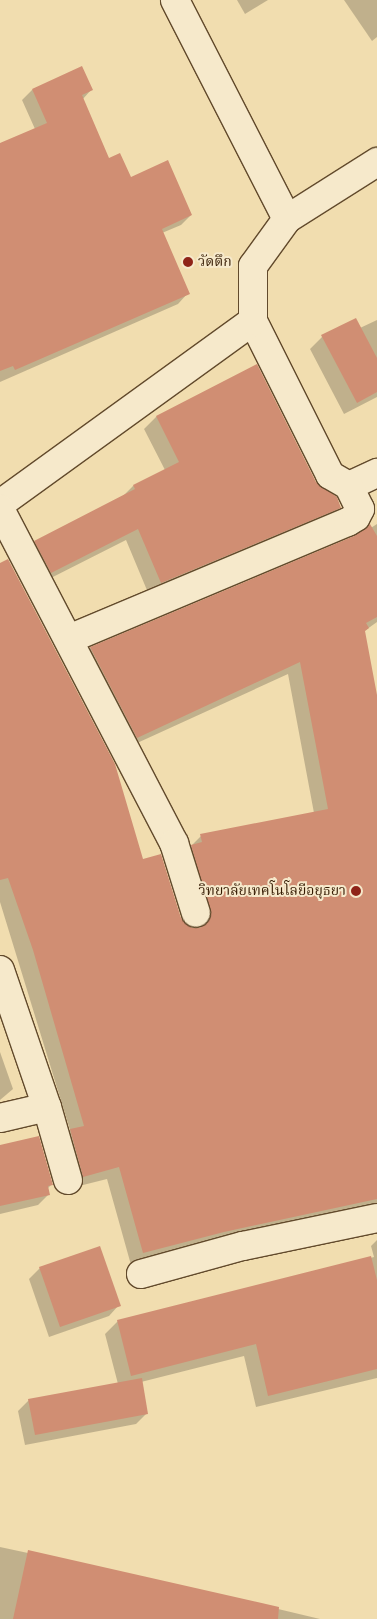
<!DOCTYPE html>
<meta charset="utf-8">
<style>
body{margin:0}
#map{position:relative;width:377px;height:1619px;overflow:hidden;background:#f1ddaf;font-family:"Old Standard TT","Noto Serif Thai",serif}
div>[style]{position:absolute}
.shadow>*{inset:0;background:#0003}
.building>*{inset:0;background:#d08e73}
.roads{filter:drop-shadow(1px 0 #624a2c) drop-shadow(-1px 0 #624a2c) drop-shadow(0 1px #624a2c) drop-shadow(0 -1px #624a2c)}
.minor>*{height:28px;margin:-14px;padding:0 14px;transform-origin:14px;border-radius:14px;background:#f6e9cb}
.dots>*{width:14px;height:14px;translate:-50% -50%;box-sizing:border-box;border:2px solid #f6e9cb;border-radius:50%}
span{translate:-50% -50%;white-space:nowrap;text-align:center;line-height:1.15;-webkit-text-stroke:4px #f6e9cb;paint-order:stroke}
.poi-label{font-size:14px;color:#331900}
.left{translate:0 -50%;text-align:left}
.right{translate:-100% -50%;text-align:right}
</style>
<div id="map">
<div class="shadow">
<i style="clip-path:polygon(237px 0,268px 0,245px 14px)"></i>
<i style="clip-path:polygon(344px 0,377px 0,377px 37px,372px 41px)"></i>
<i style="clip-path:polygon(32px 90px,91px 90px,82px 100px,108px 159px,131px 179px,191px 215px,181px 225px,162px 233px,188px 293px,178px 304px,0 382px,0 144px,35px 129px,22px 100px)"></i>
<i style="clip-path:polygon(377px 320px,377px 397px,344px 414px,310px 349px,322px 337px,360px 328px)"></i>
<i style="clip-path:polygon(257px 366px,315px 483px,339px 508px,327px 520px,149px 595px,126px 540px,39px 584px,23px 554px,35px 542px,123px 496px,133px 486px,165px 470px,144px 429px,156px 417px)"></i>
<i style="clip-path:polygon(377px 524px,377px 622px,363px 632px,377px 701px,377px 1221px,131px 1265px,107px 1179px,71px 1188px,58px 1142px,70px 1130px,0 902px,0 564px,142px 861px,180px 919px,192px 929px,200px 929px,179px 859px,189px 848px,201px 836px,314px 813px,288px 674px,124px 749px,78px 661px,90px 648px,355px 538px)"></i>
<i style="clip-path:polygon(0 1052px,13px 1089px,0 1100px)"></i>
<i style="clip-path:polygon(0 1146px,52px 1184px,47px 1189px,48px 1195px,38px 1205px,0 1214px)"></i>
<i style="clip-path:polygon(377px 1240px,377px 1378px,256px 1407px,244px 1356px,141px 1382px,146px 1414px,136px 1424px,25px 1445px,18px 1411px,29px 1400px,118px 1384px,105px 1334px,118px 1321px,374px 1257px,371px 1246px)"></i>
<i style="clip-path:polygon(40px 1268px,119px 1305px,109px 1316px,49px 1337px,29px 1279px)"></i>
<i style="clip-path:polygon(0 1547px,182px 1586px,320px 1619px,0 1619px)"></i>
</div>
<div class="building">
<i style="clip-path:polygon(82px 66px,93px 90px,82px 95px,109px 158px,120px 153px,131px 177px,168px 160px,192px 215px,162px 229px,190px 294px,15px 370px,13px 366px,0 371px,0 143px,47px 123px,32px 89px)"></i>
<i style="clip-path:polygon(356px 318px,377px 358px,377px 392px,357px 403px,321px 335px)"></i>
<i style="clip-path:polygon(257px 364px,316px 482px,337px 497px,341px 508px,161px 583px,138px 529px,51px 573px,34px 541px,135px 489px,133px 485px,179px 462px,156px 416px)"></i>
<i style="clip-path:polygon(370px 524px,377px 536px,377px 617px,366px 623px,369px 628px,365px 631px,377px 695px,377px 1199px,224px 1232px,143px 1253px,119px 1167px,83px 1177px,70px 1129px,84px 1126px,33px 950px,8px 878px,0 880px,0 563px,8px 559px,115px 764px,143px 859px,161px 854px,181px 918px,192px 928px,200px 928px,211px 916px,191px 845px,202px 842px,200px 834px,328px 809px,300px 662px,137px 738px,90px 647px,354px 536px)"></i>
<i style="clip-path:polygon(39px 1136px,53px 1185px,48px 1186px,50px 1195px,0 1206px,0 1145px)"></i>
<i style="clip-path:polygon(100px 1246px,121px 1306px,60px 1327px,39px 1267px)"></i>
<i style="clip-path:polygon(371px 1256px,377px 1280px,377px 1369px,268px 1396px,256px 1344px,131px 1376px,117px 1320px)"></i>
<i style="clip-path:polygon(142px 1378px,148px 1414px,35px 1435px,28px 1399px)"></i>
<i style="clip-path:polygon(28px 1550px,279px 1607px,278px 1619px,13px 1619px)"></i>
</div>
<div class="roads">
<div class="minor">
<i style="left:287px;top:219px;width:107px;rotate:-32.3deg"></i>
<i style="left:253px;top:321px;width:172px;rotate:63.4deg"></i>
<i style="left:330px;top:475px;width:22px;rotate:30deg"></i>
<i style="left:349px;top:486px;width:31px;rotate:-25deg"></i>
<i style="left:0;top:504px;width:312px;rotate:-35.9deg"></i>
<i style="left:253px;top:321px;width:55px;rotate:-90deg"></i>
<i style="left:253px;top:266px;width:58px;rotate:-54.1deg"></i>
<i style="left:287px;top:219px;width:246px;rotate:-117.1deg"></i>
<i style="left:0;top:509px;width:377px;rotate:62.5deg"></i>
<i style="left:174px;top:843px;width:73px;rotate:72.6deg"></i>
<i style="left:69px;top:639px;width:303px;rotate:-22.8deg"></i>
<i style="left:348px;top:522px;width:9px;rotate:-32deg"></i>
<i style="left:356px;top:517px;width:9px;rotate:-63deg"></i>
<i style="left:360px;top:509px;width:25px;rotate:-116deg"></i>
<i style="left:0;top:970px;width:145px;rotate:71.1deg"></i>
<i style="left:47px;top:1107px;width:76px;rotate:74deg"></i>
<i style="left:0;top:1118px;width:48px;rotate:-13.2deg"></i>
<i style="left:141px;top:1274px;width:106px;rotate:-15.4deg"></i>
<i style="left:243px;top:1246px;width:137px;rotate:-11.8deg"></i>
</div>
</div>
<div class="dots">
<i style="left:188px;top:262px;background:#8f2418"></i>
<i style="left:356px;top:891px;background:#8f2418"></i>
</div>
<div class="poi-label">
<span class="left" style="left:198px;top:262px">วัดตึก</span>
<span class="right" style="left:346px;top:891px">วิทยาลัยเทคโนโลยีอยุธยา</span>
</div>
</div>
